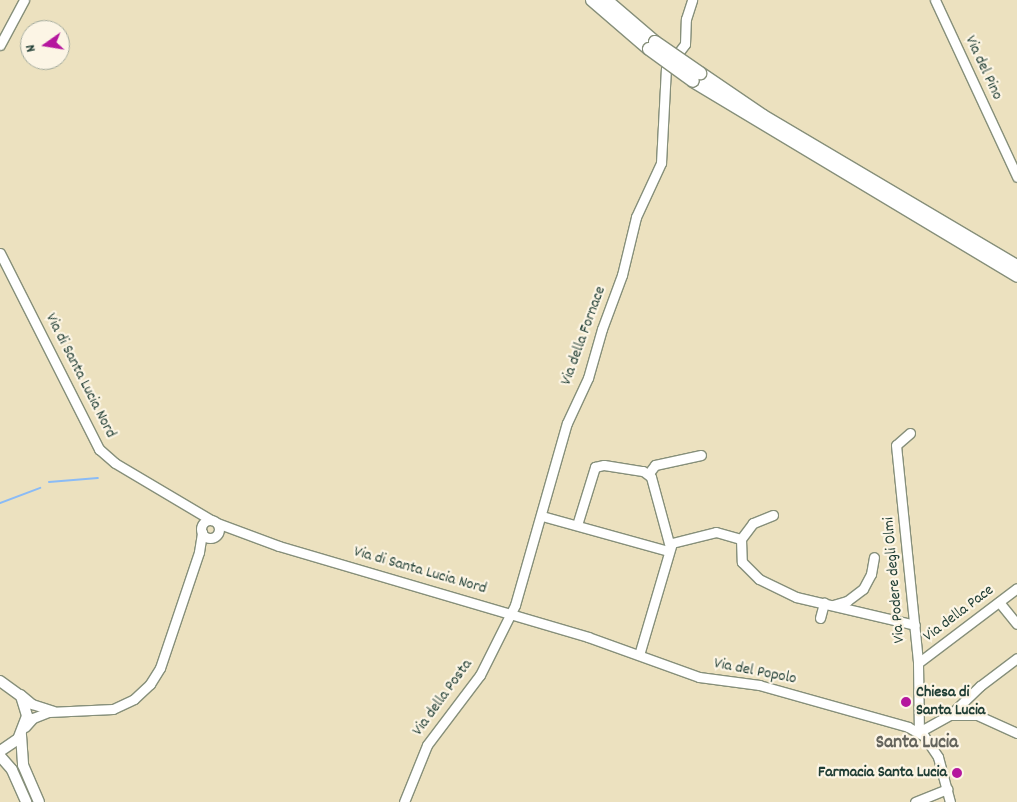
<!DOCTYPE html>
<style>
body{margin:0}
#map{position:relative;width:1017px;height:802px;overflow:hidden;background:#ece1bf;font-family:Dekko,sans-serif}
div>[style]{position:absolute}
.stream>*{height:2px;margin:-1px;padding:0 1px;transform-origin:1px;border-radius:1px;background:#8abbf6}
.roads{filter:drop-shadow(1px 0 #868f7a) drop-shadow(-1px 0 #868f7a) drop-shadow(0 1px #868f7a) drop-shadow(0 -1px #868f7a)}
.minor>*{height:9px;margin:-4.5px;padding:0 4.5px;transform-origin:4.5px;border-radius:4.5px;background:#fff}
.minor>.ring{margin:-4.5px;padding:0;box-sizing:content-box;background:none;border:9px solid #fff;border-radius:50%}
.major>*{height:10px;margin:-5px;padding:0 5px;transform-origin:5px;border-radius:5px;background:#fff}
.highway>*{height:12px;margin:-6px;padding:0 6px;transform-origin:6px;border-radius:6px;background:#fff}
.bridges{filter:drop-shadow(1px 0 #868f7a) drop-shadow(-1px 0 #868f7a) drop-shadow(0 1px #868f7a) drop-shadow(0 -1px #868f7a)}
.highway-bridge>*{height:12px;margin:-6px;padding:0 6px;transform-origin:6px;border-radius:6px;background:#fff}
.dots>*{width:14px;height:14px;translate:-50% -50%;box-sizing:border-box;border:2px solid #fcf5e5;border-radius:50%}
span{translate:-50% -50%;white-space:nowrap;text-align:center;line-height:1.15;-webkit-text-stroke:4.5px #fcf5e5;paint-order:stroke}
.street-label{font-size:16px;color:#1f3d34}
.poi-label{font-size:16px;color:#1f3d34;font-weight:700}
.left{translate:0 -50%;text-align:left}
.right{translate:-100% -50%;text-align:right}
.quarter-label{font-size:19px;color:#65655d;font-weight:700}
.north{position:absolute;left:20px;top:20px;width:50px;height:50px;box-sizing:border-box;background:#fcf5e5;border:1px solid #a4ab9e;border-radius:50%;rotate:257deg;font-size:14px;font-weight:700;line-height:20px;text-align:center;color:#1f3d34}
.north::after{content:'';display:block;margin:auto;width:18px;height:22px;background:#b5179e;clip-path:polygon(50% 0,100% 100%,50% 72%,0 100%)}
</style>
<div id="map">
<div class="stream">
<i style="left:49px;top:482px;width:49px;rotate:-4.7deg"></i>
<i style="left:0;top:503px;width:43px;rotate:-20.6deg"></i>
</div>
<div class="roads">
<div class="minor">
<i style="left:935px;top:0;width:195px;rotate:65.1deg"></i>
<i style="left:0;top:45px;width:51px;rotate:-61.9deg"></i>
<i style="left:679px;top:52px;width:10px;rotate:-53deg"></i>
<i style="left:685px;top:44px;width:25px;rotate:-88deg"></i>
<i style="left:686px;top:19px;width:20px;rotate:-72deg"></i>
<i style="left:0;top:253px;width:220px;rotate:63.2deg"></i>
<i style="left:99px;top:449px;width:21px;rotate:41deg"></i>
<i style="left:115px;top:463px;width:112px;rotate:30.7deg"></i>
<i style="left:910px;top:433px;width:18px;rotate:139deg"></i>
<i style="left:896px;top:445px;width:219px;rotate:84.2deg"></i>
<i style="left:918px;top:663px;width:69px;rotate:89.2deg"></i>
<i style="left:649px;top:473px;width:10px;rotate:-53deg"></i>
<i style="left:655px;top:465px;width:47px;rotate:-12.3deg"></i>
<i style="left:773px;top:515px;width:22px;rotate:158deg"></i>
<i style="left:753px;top:523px;width:20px;rotate:127deg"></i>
<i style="left:741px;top:539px;width:23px;rotate:88deg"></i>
<i style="left:742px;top:562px;width:24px;rotate:45deg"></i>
<i style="left:759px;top:579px;width:41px;rotate:25.9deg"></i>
<i style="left:796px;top:597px;width:122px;rotate:13.2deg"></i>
<i style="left:542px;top:516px;width:131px;rotate:15.5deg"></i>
<i class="ring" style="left:201px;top:520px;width:9px;height:9px"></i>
<i style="left:217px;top:523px;width:66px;rotate:20.4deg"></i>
<i style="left:279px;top:546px;width:322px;rotate:16.4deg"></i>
<i style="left:588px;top:637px;width:118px;rotate:19.8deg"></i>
<i style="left:699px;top:677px;width:61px;rotate:7.6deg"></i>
<i style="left:759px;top:685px;width:155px;rotate:15.7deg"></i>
<i style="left:908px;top:727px;width:18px;rotate:29deg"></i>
<i style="left:924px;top:736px;width:25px;rotate:56deg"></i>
<i style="left:938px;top:757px;width:47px;rotate:75.1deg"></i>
<i style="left:577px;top:525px;width:61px;rotate:-72.8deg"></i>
<i style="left:595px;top:467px;width:9px;rotate:-13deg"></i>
<i style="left:604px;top:465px;width:39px;rotate:9deg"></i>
<i style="left:643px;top:471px;width:10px;rotate:37deg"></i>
<i style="left:651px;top:477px;width:73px;rotate:74.8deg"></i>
<i style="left:999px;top:602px;width:28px;rotate:51deg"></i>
<i style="left:833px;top:605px;width:15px;rotate:-16deg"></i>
<i style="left:847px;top:601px;width:20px;rotate:-37deg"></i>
<i style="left:863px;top:589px;width:17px;rotate:-62deg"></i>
<i style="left:871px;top:574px;width:17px;rotate:-80deg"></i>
<i style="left:820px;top:618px;width:16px;rotate:-75deg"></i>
<i style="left:639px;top:655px;width:117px;rotate:-73.6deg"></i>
<i style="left:672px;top:543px;width:45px;rotate:-14deg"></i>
<i style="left:716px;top:532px;width:26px;rotate:16deg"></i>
<i style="left:918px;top:663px;width:124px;rotate:-37.1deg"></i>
<i style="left:20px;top:694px;width:16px;rotate:40deg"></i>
<i style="left:32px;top:704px;width:22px;rotate:18deg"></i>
<i style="left:950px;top:715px;width:27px"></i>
<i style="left:977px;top:715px;width:44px;rotate:24.2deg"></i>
<i style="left:25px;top:727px;width:12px;rotate:-48deg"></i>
<i style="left:33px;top:718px;width:17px;rotate:-21deg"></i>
<i style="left:49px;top:712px;width:64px;rotate:-2.7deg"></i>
<i style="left:113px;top:709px;width:23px;rotate:-25deg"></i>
<i style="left:134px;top:699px;width:22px;rotate:-43deg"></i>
<i style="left:150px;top:684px;width:19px;rotate:-58deg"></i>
<i style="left:160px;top:668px;width:122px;rotate:-71.4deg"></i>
<i style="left:199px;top:552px;width:20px;rotate:-81deg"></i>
<i style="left:919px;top:732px;width:35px;rotate:-29deg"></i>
<i style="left:950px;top:715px;width:42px;rotate:-44deg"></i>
<i style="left:980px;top:686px;width:46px;rotate:-37.1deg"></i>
<i style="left:404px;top:802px;width:61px;rotate:-68deg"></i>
<i style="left:427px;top:745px;width:88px;rotate:-52.9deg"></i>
<i style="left:480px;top:675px;width:78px;rotate:-63.4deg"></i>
<i style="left:515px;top:605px;width:189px;rotate:-74.1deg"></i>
<i style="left:567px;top:423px;width:50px;rotate:-65deg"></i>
<i style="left:588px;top:378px;width:51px;rotate:-74.1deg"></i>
<i style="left:602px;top:329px;width:58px;rotate:-69.7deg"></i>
<i style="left:622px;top:275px;width:60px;rotate:-76.4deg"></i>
<i style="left:636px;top:217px;width:60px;rotate:-65.2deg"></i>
<i style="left:661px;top:163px;width:95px;rotate:-87deg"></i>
<i style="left:915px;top:802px;width:35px;rotate:-22deg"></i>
</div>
<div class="major">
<i style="left:0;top:681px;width:26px;rotate:36deg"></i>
<i style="left:21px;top:696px;width:21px;rotate:73deg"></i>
<i style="left:27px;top:716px;width:25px;rotate:111deg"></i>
<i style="left:18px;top:739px;width:22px;rotate:146deg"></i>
<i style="left:21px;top:735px;width:30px;rotate:86deg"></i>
<i style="left:23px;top:765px;width:40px;rotate:66.6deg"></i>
<i style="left:0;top:756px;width:18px;rotate:49deg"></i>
<i style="left:12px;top:770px;width:35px;rotate:66deg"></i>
</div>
<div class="highway">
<i style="left:592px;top:0;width:75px;rotate:40.7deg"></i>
<i style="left:606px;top:0;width:65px;rotate:40.6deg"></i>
<i style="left:700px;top:73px;width:76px;rotate:34.3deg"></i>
<i style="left:763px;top:116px;width:295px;rotate:30.6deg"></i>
<i style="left:693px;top:81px;width:378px;rotate:31deg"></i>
</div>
</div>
<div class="bridges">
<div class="highway-bridge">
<i style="left:655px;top:42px;width:55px;rotate:34.6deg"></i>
<i style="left:649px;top:49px;width:54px;rotate:36deg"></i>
</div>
</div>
<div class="dots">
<i style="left:906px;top:702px;background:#b5179e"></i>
<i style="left:957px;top:773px;background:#b5179e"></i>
</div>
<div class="street-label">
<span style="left:983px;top:68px;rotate:65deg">Via del Pino</span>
<span style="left:584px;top:336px;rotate:-70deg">Via della Fornace</span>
<span style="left:80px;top:376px;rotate:63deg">Via di Santa Lucia Nord</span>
<span style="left:420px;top:571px;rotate:16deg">Via di Santa Lucia Nord</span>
<span style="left:895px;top:580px;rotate:-95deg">Via Podere degli Olmi</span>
<span style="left:959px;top:614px;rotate:-37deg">Via della Pace</span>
<span style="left:755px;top:672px;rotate:11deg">Via del Popolo</span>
<span style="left:443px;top:698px;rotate:-54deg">Via della Posta</span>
</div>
<div class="poi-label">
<span class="left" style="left:916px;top:702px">Chiesa di<br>Santa Lucia</span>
<span class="right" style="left:947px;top:773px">Farmacia Santa Lucia</span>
</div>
<div class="quarter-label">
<span style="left:917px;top:744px">Santa Lucia</span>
</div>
<div class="north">N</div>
</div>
